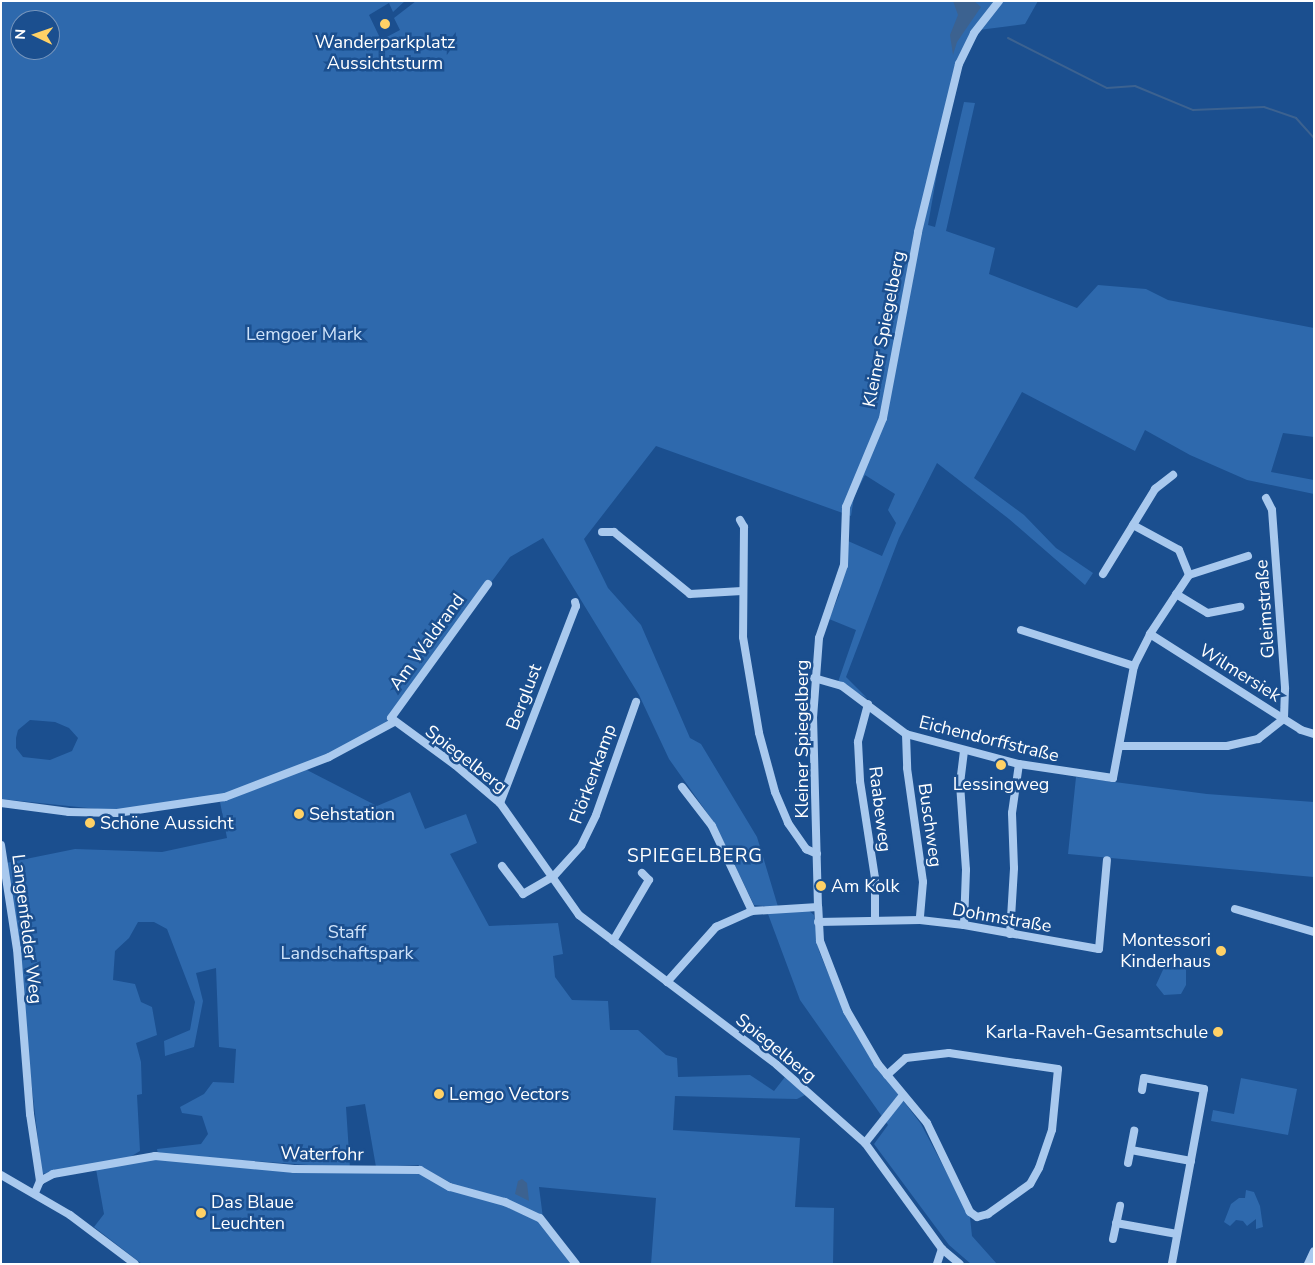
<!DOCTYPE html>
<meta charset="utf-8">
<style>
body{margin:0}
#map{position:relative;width:1315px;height:1265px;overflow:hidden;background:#1b4f8f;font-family:"Nunito Sans",sans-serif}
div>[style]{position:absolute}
.green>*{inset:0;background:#2e69ad}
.water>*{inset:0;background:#3c6290}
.stream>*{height:2px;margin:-1px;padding:0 1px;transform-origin:1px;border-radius:1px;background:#3c6290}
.minor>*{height:8px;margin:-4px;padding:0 4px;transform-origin:4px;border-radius:4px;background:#a9c9ee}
.dots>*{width:14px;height:14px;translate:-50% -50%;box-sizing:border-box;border:2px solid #1b4f8f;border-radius:50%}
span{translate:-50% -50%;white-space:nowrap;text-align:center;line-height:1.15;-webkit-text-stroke:5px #1b4f8f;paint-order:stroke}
.poi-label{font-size:18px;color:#fff}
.left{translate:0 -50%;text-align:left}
.right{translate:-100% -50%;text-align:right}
.street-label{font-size:18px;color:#fff}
.park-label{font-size:18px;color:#cfe3fa}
.neighbourhood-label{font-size:19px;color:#fff;letter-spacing:1px}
.frame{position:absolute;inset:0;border:2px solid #fff;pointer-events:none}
.north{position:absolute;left:10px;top:10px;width:50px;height:50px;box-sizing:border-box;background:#1b4f8f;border:1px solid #7695bc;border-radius:50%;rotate:273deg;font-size:14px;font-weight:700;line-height:20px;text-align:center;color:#fff}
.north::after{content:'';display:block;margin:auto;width:18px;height:22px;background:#ffd166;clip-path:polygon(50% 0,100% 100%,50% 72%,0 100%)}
</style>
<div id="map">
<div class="green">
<i style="clip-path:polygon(evenodd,1px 1px,405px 1px,393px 12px,389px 3px,369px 15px,381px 40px,400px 30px,394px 18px,416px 1px,1038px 1px,1025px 24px,971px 31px,956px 64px,928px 225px,935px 227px,964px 102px,975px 103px,946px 231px,995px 248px,989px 274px,1077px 308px,1098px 285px,1146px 289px,1168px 300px,1314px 328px,1314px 437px,1283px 433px,1271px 472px,1314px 480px,1314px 494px,1247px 480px,1190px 455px,1145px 430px,1135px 451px,1022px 392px,974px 478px,1024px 515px,1056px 548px,1093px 573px,1085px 585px,1009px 519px,937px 463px,899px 538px,846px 677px,867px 698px,838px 682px,856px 630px,829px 619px,839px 595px,848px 541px,882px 556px,896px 523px,888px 510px,895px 494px,865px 475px,854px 497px,851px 516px,656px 446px,584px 539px,608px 588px,641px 625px,690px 738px,701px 744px,757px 837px,779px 910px,807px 909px,814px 915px,819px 951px,837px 995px,869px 1056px,921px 1124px,970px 1217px,972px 1236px,997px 1264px,971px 1264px,949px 1245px,874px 1144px,888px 1125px,800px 1000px,765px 906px,754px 905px,715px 824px,669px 759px,639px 695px,543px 538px,510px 557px,386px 723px,305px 769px,377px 806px,410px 792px,425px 829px,466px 814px,477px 843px,450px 854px,489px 926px,558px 923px,563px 954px,553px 956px,555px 977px,572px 1000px,608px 1001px,610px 1030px,638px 1030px,666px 1055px,677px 1058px,678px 1077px,750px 1075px,774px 1091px,785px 1077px,805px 1095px,797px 1099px,675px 1096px,673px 1130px,800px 1138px,795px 1207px,834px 1208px,833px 1264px,651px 1264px,656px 1198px,539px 1187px,543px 1218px,464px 1190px,418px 1165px,376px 1167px,365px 1104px,346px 1107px,350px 1168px,158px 1154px,157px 1149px,201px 1144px,208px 1134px,202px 1116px,182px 1113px,180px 1107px,204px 1094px,213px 1082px,234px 1083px,236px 1049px,219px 1047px,216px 968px,196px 973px,203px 1001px,194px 1047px,165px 1056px,164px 1041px,190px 1030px,195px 1002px,167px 929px,154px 922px,138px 922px,129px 938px,115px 951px,113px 980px,135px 984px,141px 1002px,152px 1007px,157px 1035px,136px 1043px,141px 1062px,142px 1094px,137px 1095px,140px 1151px,130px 1157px,42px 1174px,6px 863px,75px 849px,162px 852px,227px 838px,220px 802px,304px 769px,225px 794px,117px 811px,1px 799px,1px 1px,20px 20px,50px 20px,50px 50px,20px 50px,20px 20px,1px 1px,30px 720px,55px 722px,69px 728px,78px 738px,72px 751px,50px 760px,23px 757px,16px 748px,16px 738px,18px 730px,30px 720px)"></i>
<i style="clip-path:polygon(1076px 777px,1207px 794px,1314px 802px,1314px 877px,1068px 854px)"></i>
<i style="clip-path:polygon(1180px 959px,1186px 970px,1186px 985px,1181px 994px,1164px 995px,1156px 985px,1167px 961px,1174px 965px)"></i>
<i style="clip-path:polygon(1241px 1078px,1297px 1089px,1288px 1135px,1211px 1121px,1213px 1110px,1234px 1114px)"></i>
<i style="clip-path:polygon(159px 1158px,423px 1173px,543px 1222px,574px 1264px,142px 1264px,94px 1227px,104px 1214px,96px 1169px)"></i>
<i style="clip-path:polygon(1246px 1190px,1254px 1192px,1260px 1206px,1263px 1227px,1256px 1229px,1256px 1219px,1247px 1226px,1243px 1221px,1236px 1220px,1230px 1226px,1224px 1222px,1231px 1204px,1239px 1198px,1245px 1198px)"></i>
</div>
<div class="water">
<i style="clip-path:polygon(953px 1px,974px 1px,981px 7px,957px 42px,953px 55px,950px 35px,958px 15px)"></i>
<i style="clip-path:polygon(522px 1179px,527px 1183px,529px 1201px,515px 1194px,518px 1181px)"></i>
</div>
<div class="stream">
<i style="left:1008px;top:38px;width:111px;rotate:26.8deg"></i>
<i style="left:1107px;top:88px;width:28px;rotate:-4deg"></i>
<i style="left:1135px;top:86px;width:63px;rotate:22.5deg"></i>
<i style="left:1193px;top:110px;width:71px;rotate:-2.4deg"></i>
<i style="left:1264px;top:107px;width:34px;rotate:19deg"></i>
<i style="left:1296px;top:118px;width:27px;rotate:48deg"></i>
</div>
<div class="minor">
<i style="left:1266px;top:498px;width:13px;rotate:63deg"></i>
<i style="left:1272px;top:510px;width:179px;rotate:85.8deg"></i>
<i style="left:1285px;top:689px;width:30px;rotate:92deg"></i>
<i style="left:740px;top:520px;width:8px;rotate:60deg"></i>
<i style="left:744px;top:527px;width:110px;rotate:90.5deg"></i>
<i style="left:743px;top:637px;width:97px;rotate:80.5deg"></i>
<i style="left:759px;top:733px;width:61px;rotate:74.8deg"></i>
<i style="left:775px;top:792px;width:34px;rotate:67deg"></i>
<i style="left:788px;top:823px;width:32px;rotate:55deg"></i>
<i style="left:806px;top:849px;width:12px;rotate:24deg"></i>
<i style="left:1133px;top:525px;width:52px;rotate:28.5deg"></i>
<i style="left:1179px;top:550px;width:27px;rotate:68deg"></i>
<i style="left:602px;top:532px;width:12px"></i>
<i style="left:614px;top:532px;width:98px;rotate:39.2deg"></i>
<i style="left:690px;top:594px;width:52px;rotate:-3.3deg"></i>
<i style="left:1103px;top:574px;width:100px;rotate:-58.5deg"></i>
<i style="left:1155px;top:489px;width:23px;rotate:-38deg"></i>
<i style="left:488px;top:584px;width:165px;rotate:125.9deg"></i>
<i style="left:391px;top:718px;width:79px;rotate:36.3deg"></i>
<i style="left:455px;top:765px;width:59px;rotate:40.2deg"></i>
<i style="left:500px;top:803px;width:137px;rotate:54.8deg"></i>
<i style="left:579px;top:915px;width:248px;rotate:37.1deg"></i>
<i style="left:777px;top:1065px;width:118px;rotate:41.6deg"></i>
<i style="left:865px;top:1143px;width:131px;rotate:54deg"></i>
<i style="left:942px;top:1249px;width:23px;rotate:40deg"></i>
<i style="left:1176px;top:594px;width:37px;rotate:31deg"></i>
<i style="left:1208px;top:613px;width:33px;rotate:-11deg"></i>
<i style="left:1021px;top:630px;width:119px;rotate:17.7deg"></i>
<i style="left:1150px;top:634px;width:179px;rotate:32.4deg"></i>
<i style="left:1301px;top:730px;width:14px;rotate:17deg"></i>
<i style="left:814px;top:678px;width:29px;rotate:16deg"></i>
<i style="left:842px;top:686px;width:80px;rotate:36.9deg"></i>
<i style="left:906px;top:734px;width:117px;rotate:14.9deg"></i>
<i style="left:1019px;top:764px;width:95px;rotate:8.5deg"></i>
<i style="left:1113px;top:778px;width:114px;rotate:-79.4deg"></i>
<i style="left:1134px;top:666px;width:36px;rotate:-63deg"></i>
<i style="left:1150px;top:634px;width:71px;rotate:-56.5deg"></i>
<i style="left:1189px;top:575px;width:62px;rotate:-17.9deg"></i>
<i style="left:868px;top:704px;width:39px;rotate:105deg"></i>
<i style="left:858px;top:742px;width:39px;rotate:87deg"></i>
<i style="left:860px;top:781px;width:98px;rotate:81.2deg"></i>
<i style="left:875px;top:878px;width:41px;rotate:90deg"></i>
<i style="left:906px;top:734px;width:34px;rotate:88deg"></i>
<i style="left:907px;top:768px;width:115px;rotate:82deg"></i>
<i style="left:923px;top:882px;width:38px;rotate:95deg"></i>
<i style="left:1120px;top:746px;width:107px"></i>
<i style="left:1227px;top:746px;width:32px;rotate:-13deg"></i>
<i style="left:1258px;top:739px;width:33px;rotate:-38deg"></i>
<i style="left:964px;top:751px;width:33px;rotate:97deg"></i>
<i style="left:960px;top:784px;width:86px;rotate:86deg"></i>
<i style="left:966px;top:870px;width:55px;rotate:92.1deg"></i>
<i style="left:682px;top:787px;width:49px;rotate:52.4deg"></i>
<i style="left:712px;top:826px;width:94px;rotate:64.8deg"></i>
<i style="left:1px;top:803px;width:69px;rotate:7.5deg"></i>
<i style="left:69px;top:812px;width:48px;rotate:1.2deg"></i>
<i style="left:117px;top:813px;width:109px;rotate:-8.4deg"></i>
<i style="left:225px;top:797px;width:111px;rotate:-21deg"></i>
<i style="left:329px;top:757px;width:74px;rotate:-28.3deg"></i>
<i style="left:500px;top:803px;width:211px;rotate:-68.9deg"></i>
<i style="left:576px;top:606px;width:4px;rotate:-104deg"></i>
<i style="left:1px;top:845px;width:105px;rotate:81.3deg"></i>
<i style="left:17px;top:949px;width:166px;rotate:85.5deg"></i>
<i style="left:30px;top:1114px;width:68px;rotate:81.5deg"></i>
<i style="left:40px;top:1181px;width:13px;rotate:113deg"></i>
<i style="left:502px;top:866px;width:35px;rotate:53deg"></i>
<i style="left:523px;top:894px;width:34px;rotate:-30deg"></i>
<i style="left:553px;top:877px;width:42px;rotate:-47.9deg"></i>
<i style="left:581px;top:846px;width:34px;rotate:-64deg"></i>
<i style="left:596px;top:815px;width:120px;rotate:-70.5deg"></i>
<i style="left:1235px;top:909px;width:82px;rotate:16.2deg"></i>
<i style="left:818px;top:922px;width:102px;rotate:-1.1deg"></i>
<i style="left:920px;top:920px;width:44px;rotate:6.5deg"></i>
<i style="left:964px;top:925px;width:137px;rotate:10.1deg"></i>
<i style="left:1099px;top:949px;width:89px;rotate:-84.9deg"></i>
<i style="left:1010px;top:934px;width:66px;rotate:-86.5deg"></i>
<i style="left:1014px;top:868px;width:55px;rotate:-92.1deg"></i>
<i style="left:1012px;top:813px;width:49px;rotate:-81.9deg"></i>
<i style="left:613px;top:941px;width:71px;rotate:-59.5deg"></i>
<i style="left:649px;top:880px;width:10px;rotate:-135deg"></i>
<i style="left:667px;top:982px;width:74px;rotate:-48.3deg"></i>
<i style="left:716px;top:927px;width:39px;rotate:-24deg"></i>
<i style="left:752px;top:911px;width:66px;rotate:-3.5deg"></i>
<i style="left:887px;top:1075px;width:25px;rotate:-42deg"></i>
<i style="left:906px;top:1058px;width:43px;rotate:-6.6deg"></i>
<i style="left:949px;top:1053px;width:110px;rotate:8.4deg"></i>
<i style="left:1058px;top:1069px;width:61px;rotate:95.6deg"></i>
<i style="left:1052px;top:1130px;width:40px;rotate:108.9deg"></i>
<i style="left:1039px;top:1168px;width:18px;rotate:119deg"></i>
<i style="left:1030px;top:1184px;width:52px;rotate:144.5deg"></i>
<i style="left:988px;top:1214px;width:11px;rotate:165deg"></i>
<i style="left:977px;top:1217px;width:9px;rotate:-144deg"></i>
<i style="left:970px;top:1212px;width:99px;rotate:-115.8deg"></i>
<i style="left:927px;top:1123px;width:77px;rotate:-129.7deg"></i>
<i style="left:878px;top:1064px;width:61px;rotate:-120.3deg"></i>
<i style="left:847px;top:1011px;width:75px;rotate:-111.1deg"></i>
<i style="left:820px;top:941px;width:34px;rotate:-93deg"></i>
<i style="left:818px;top:907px;width:189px;rotate:-91.5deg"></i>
<i style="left:813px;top:718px;width:80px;rotate:-85.7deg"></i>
<i style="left:819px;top:638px;width:77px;rotate:-71.1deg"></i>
<i style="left:844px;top:565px;width:58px;rotate:-88deg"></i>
<i style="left:846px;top:507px;width:96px;rotate:-67.4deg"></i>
<i style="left:883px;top:418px;width:189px;rotate:-79.3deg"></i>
<i style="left:918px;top:232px;width:173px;rotate:-76.3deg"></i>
<i style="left:959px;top:64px;width:34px;rotate:-64deg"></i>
<i style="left:974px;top:33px;width:41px;rotate:-52deg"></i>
<i style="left:1142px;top:1090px;width:12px;rotate:-81deg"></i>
<i style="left:1144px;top:1078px;width:61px;rotate:10.4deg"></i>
<i style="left:1204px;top:1089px;width:178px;rotate:100.4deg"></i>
<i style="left:865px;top:1143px;width:61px;rotate:-51.6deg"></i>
<i style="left:1131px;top:1150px;width:61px;rotate:10.4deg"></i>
<i style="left:1128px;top:1163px;width:33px;rotate:-79deg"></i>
<i style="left:1px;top:1175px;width:80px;rotate:30.1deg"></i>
<i style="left:70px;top:1215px;width:81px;rotate:37deg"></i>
<i style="left:40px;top:1181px;width:15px;rotate:-28deg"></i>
<i style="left:53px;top:1174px;width:104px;rotate:-10deg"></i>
<i style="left:155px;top:1156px;width:140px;rotate:5.3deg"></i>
<i style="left:294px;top:1169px;width:126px;rotate:0.5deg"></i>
<i style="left:420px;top:1170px;width:34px;rotate:30deg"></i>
<i style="left:450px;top:1187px;width:57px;rotate:15.3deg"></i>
<i style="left:505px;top:1202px;width:38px;rotate:25deg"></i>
<i style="left:540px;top:1218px;width:58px;rotate:52deg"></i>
<i style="left:1116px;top:1223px;width:62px;rotate:10.2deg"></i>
<i style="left:1113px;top:1239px;width:34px;rotate:-78deg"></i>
<i style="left:937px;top:1264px;width:16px;rotate:-72deg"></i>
<i style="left:1308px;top:1264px;width:14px;rotate:-65deg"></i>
</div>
<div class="dots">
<i style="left:385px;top:24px;background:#ffd166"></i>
<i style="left:1001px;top:765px;background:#ffd166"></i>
<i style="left:299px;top:814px;background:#ffd166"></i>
<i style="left:90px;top:823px;background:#ffd166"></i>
<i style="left:821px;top:886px;background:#ffd166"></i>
<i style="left:1221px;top:951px;background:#ffd166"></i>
<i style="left:1218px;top:1032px;background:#ffd166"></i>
<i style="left:439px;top:1094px;background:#ffd166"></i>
<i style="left:201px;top:1213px;background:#ffd166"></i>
</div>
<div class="poi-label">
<span style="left:385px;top:53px">Wanderparkplatz<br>Aussichtsturm</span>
<span style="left:1001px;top:784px">Lessingweg</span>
<span class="left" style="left:309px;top:814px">Sehstation</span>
<span class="left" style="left:100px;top:823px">Schöne Aussicht</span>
<span class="left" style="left:831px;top:886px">Am Kolk</span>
<span class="right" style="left:1211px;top:951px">Montessori<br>Kinderhaus</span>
<span class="right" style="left:1208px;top:1032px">Karla-Raveh-Gesamtschule</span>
<span class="left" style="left:449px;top:1094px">Lemgo Vectors</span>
<span class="left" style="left:211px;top:1213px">Das Blaue<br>Leuchten</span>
</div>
<div class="street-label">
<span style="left:884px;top:329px;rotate:-79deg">Kleiner Spiegelberg</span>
<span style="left:1265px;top:609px;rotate:-94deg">Gleimstraße</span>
<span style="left:427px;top:642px;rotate:-54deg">Am Waldrand</span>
<span style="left:1240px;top:673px;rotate:32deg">Wilmersiek</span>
<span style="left:524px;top:697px;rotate:-69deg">Berglust</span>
<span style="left:802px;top:739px;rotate:-90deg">Kleiner Spiegelberg</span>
<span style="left:989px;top:739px;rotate:14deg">Eichendorffstraße</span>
<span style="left:466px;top:759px;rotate:38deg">Spiegelberg</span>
<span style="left:593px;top:774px;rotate:-70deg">Flörkenkamp</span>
<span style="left:880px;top:809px;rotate:83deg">Raabeweg</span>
<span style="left:930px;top:825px;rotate:82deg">Buschweg</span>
<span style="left:1002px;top:918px;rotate:10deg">Dohmstraße</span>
<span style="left:27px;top:929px;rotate:83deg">Langenfelder Weg</span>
<span style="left:776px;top:1048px;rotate:39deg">Spiegelberg</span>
<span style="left:322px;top:1154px;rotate:1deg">Waterfohr</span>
</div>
<div class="park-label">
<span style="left:304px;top:334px">Lemgoer Mark</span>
<span style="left:347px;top:943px">Staff<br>Landschaftspark</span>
</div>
<div class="neighbourhood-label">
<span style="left:695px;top:857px">SPIEGELBERG</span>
</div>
<div class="frame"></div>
<div class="north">N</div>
</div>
